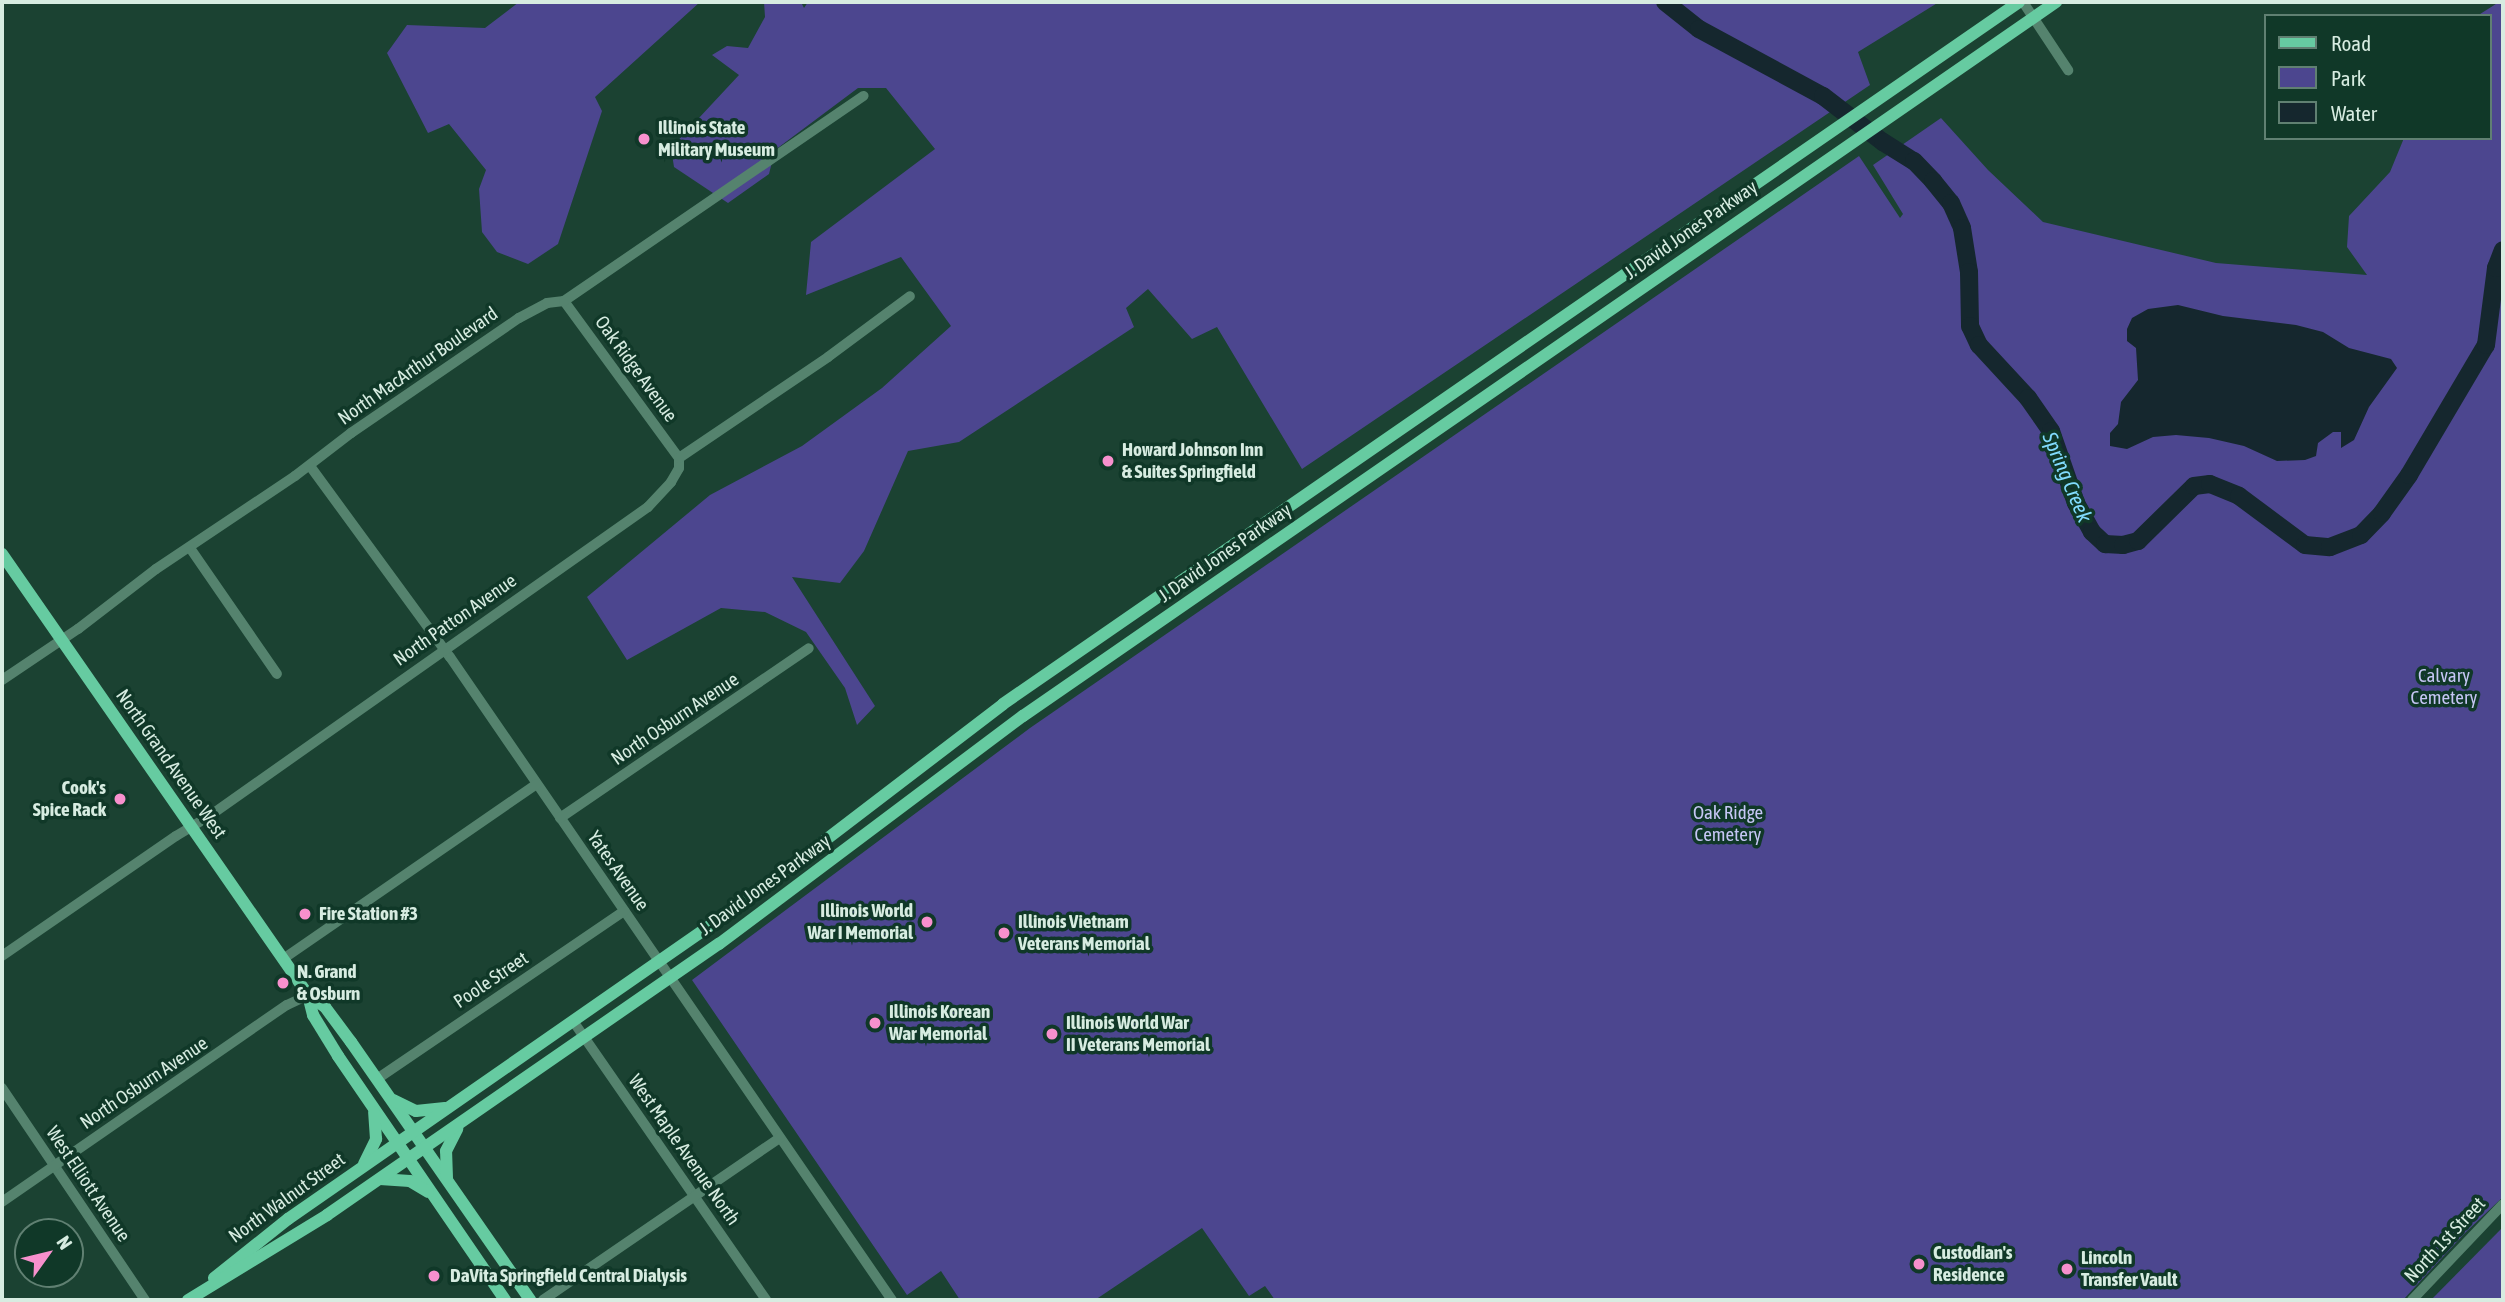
<!DOCTYPE html>
<style>
body{margin:0}
#map{position:relative;width:2505px;height:1302px;overflow:hidden;background:#1b4232;font-family:"Asap Condensed",sans-serif}
div>[style]{position:absolute}
.green>*{inset:0;background:#4c468f}
.water>*{inset:0;background:#15272e}
.river>*{height:18px;margin:-9px;padding:0 9px;transform-origin:9px;border-radius:9px;background:#15272e}
.minor>*{height:10px;margin:-5px;padding:0 5px;transform-origin:5px;border-radius:5px;background:#55836e}
.major>*{height:12px;margin:-6px;padding:0 6px;transform-origin:6px;border-radius:6px;background:#66cba1}
.dots>*{width:19px;height:19px;translate:-50% -50%;box-sizing:border-box;border:4px solid #103828;border-radius:50%}
span{translate:-50% -50%;white-space:nowrap;text-align:center;line-height:1.15;-webkit-text-stroke:7px #103828;paint-order:stroke}
.poi-label{font-size:19px;color:#d7ece1;font-weight:700}
.left{translate:0 -50%;text-align:left}
.right{translate:-100% -50%;text-align:right}
.street-label{font-size:19px;color:#d7ece1}
.park-label{font-size:19px;color:#c6c6f5}
.water-label{font-size:21px;color:#81dbfd;font-style:italic}
.frame{position:absolute;inset:0;border:4px solid #d7ece1;pointer-events:none}
.legend{position:absolute;left:2264px;top:14px;width:228px;height:126px;box-sizing:border-box;background:#103828;border:2px solid #608072;margin:0;padding:9px 12px;list-style:none;font-size:21px;color:#d7ece1}
.legend li{display:flex;align-items:center;gap:14px;height:35px}
.legend b{width:35px;border:2px solid #608072}
.north{position:absolute;left:14px;top:1218px;width:70px;height:70px;box-sizing:border-box;background:#103828;border:2px solid #608072;border-radius:50%;rotate:56deg;font-size:19px;font-weight:700;line-height:28px;text-align:center;color:#d7ece1}
.north::after{content:'';display:block;margin:auto;width:24px;height:32px;background:#f790cd;clip-path:polygon(50% 0,100% 100%,50% 72%,0 100%)}
</style>
<div id="map">
<div class="green">
<i style="clip-path:polygon(519px 2px,700px 2px,595px 97px,602px 111px,558px 244px,528px 264px,497px 252px,482px 232px,479px 189px,486px 170px,449px 124px,428px 133px,387px 53px,407px 25px,485px 28px)"></i>
<i style="clip-path:polygon(764px 2px,801px 2px,804px 8px,808px 2px,1939px 2px,1858px 52px,1870px 85px,1302px 469px,1217px 327px,1192px 339px,1148px 289px,1126px 308px,1134px 327px,959px 442px,908px 451px,864px 551px,840px 583px,792px 577px,875px 706px,857px 725px,845px 688px,806px 632px,765px 612px,721px 608px,627px 660px,587px 597px,710px 495px,802px 446px,882px 388px,951px 326px,901px 257px,806px 295px,811px 242px,935px 149px,886px 88px,858px 88px,775px 150px,769px 174px,728px 203px,674px 167px,671px 148px,739px 75px,712px 55px,727px 46px,748px 48px,765px 17px)"></i>
<i style="clip-path:polygon(2499px 2px,2503px 2px,2503px 1197px,2466px 1232px,2403px 1300px,1275px 1300px,1265px 1286px,1249px 1296px,1202px 1228px,1095px 1300px,960px 1300px,941px 1271px,907px 1295px,692px 980px,1030px 728px,1859px 156px,1900px 218px,1903px 214px,1873px 165px,1941px 118px,1988px 170px,2043px 222px,2216px 263px,2367px 275px,2347px 247px,2349px 216px,2390px 172px,2404px 138px,2489px 138px,2489px 16px,2477px 16px)"></i>
<i style="clip-path:polygon(2503px 1227px,2503px 1300px,2431px 1300px)"></i>
</div>
<div class="water">
<i style="clip-path:polygon(2178px 305px,2223px 316px,2296px 325px,2323px 332px,2349px 348px,2391px 359px,2397px 368px,2369px 407px,2354px 440px,2341px 448px,2341px 432px,2333px 432px,2318px 443px,2316px 456px,2305px 460px,2277px 461px,2244px 446px,2209px 438px,2176px 435px,2153px 437px,2127px 449px,2110px 446px,2110px 433px,2118px 424px,2121px 402px,2138px 380px,2136px 348px,2127px 341px,2127px 329px,2132px 318px,2148px 309px)"></i>
</div>
<div class="river">
<i style="left:1665px;top:2px;width:43px;rotate:38.5deg"></i>
<i style="left:1699px;top:29px;width:141px;rotate:28.4deg"></i>
<i style="left:1823px;top:96px;width:76px;rotate:37.5deg"></i>
<i style="left:1883px;top:142px;width:36px;rotate:32deg"></i>
<i style="left:1914px;top:161px;width:28px;rotate:46deg"></i>
<i style="left:1933px;top:181px;width:28px;rotate:51deg"></i>
<i style="left:1951px;top:203px;width:27px;rotate:66deg"></i>
<i style="left:1962px;top:228px;width:45px;rotate:81deg"></i>
<i style="left:1969px;top:272px;width:54px;rotate:88.9deg"></i>
<i style="left:1970px;top:326px;width:21px;rotate:65deg"></i>
<i style="left:1979px;top:345px;width:72px;rotate:47.2deg"></i>
<i style="left:2028px;top:398px;width:40px;rotate:55.1deg"></i>
<i style="left:2051px;top:431px;width:76px;rotate:70.9deg"></i>
<i style="left:2076px;top:503px;width:33px;rotate:61deg"></i>
<i style="left:2092px;top:532px;width:18px;rotate:43deg"></i>
<i style="left:2105px;top:544px;width:18px;rotate:3deg"></i>
<i style="left:2123px;top:545px;width:16px;rotate:-15deg"></i>
<i style="left:2138px;top:541px;width:78px;rotate:-44.5deg"></i>
<i style="left:2194px;top:486px;width:16px;rotate:-7deg"></i>
<i style="left:2210px;top:484px;width:31px;rotate:22deg"></i>
<i style="left:2239px;top:496px;width:82px;rotate:36.6deg"></i>
<i style="left:2305px;top:545px;width:25px;rotate:5deg"></i>
<i style="left:2330px;top:547px;width:33px;rotate:-21deg"></i>
<i style="left:2361px;top:535px;width:30px;rotate:-46deg"></i>
<i style="left:2382px;top:513px;width:47px;rotate:-54.6deg"></i>
<i style="left:2409px;top:475px;width:151px;rotate:-59.4deg"></i>
<i style="left:2486px;top:345px;width:78px;rotate:-82.6deg"></i>
<i style="left:2496px;top:268px;width:19px;rotate:-69deg"></i>
</div>
<div class="minor">
<i style="left:2023px;top:2px;width:82px;rotate:56.5deg"></i>
<i style="left:564px;top:301px;width:195px;rotate:53.8deg"></i>
<i style="left:310px;top:466px;width:237px;rotate:53.8deg"></i>
<i style="left:450px;top:657px;width:780px;rotate:55.5deg"></i>
<i style="left:190px;top:548px;width:153px;rotate:55.4deg"></i>
<i style="left:2px;top:680px;width:92px;rotate:-33.9deg"></i>
<i style="left:78px;top:629px;width:98px;rotate:-37.6deg"></i>
<i style="left:156px;top:569px;width:167px;rotate:-33.8deg"></i>
<i style="left:295px;top:476px;width:71px;rotate:-37.5deg"></i>
<i style="left:351px;top:433px;width:204px;rotate:-34.4deg"></i>
<i style="left:519px;top:318px;width:32px;rotate:-28deg"></i>
<i style="left:547px;top:303px;width:17px;rotate:-7deg"></i>
<i style="left:564px;top:301px;width:363px;rotate:-34.4deg"></i>
<i style="left:560px;top:818px;width:301px;rotate:-34.3deg"></i>
<i style="left:2px;top:956px;width:211px;rotate:-34.6deg"></i>
<i style="left:176px;top:836px;width:37px;rotate:-31deg"></i>
<i style="left:208px;top:817px;width:538px;rotate:-35.17deg"></i>
<i style="left:648px;top:507px;width:34px;rotate:-47deg"></i>
<i style="left:671px;top:482px;width:16px;rotate:-60deg"></i>
<i style="left:679px;top:468px;width:10px;rotate:-90deg"></i>
<i style="left:679px;top:458px;width:180px;rotate:-34.1deg"></i>
<i style="left:828px;top:357px;width:102px;rotate:-36.6deg"></i>
<i style="left:283px;top:959px;width:308px;rotate:-34.6deg"></i>
<i style="left:573px;top:1021px;width:339px;rotate:55.3deg"></i>
<i style="left:377px;top:1079px;width:299px;rotate:-34.2deg"></i>
<i style="left:2px;top:1088px;width:256px;rotate:56deg"></i>
<i style="left:2px;top:1202px;width:346px;rotate:-34.7deg"></i>
<i style="left:287px;top:1005px;width:23px;rotate:-25deg"></i>
<i style="left:543px;top:1300px;width:287px;rotate:-34.4deg"></i>
<i style="left:2412px;top:1300px;width:132px;rotate:-46.5deg"></i>
</div>
<div class="major">
<i style="left:2px;top:554px;width:537px;rotate:55.24deg"></i>
<i style="left:308px;top:995px;width:21px;rotate:76deg"></i>
<i style="left:313px;top:1015px;width:48px;rotate:58.6deg"></i>
<i style="left:338px;top:1056px;width:296px;rotate:55.6deg"></i>
<i style="left:308px;top:995px;width:21px;rotate:35deg"></i>
<i style="left:325px;top:1007px;width:44px;rotate:53.4deg"></i>
<i style="left:351px;top:1042px;width:314px;rotate:55.2deg"></i>
<i style="left:393px;top:1100px;width:25px;rotate:26deg"></i>
<i style="left:416px;top:1111px;width:29px;rotate:-6deg"></i>
<i style="left:364px;top:1164px;width:28px;rotate:-64deg"></i>
<i style="left:376px;top:1139px;width:27px;rotate:-94deg"></i>
<i style="left:447px;top:1178px;width:27px;rotate:-92deg"></i>
<i style="left:446px;top:1151px;width:25px;rotate:-63deg"></i>
<i style="left:380px;top:1179px;width:30px;rotate:4deg"></i>
<i style="left:410px;top:1181px;width:21px;rotate:31deg"></i>
<i style="left:214px;top:1278px;width:95px;rotate:-38.6deg"></i>
<i style="left:288px;top:1219px;width:559px;rotate:-34.8deg"></i>
<i style="left:747px;top:900px;width:322px;rotate:-37.4deg"></i>
<i style="left:1003px;top:704px;width:1235px;rotate:-34.64deg"></i>
<i style="left:188px;top:1300px;width:163px;rotate:-31.4deg"></i>
<i style="left:327px;top:1215px;width:477px;rotate:-34.7deg"></i>
<i style="left:719px;top:944px;width:380px;rotate:-36.9deg"></i>
<i style="left:1023px;top:716px;width:1256px;rotate:-34.65deg"></i>
</div>
<div class="dots">
<i style="left:644px;top:139px;background:#f790cd"></i>
<i style="left:1108px;top:461px;background:#f790cd"></i>
<i style="left:120px;top:799px;background:#f790cd"></i>
<i style="left:305px;top:914px;background:#f790cd"></i>
<i style="left:927px;top:922px;background:#f790cd"></i>
<i style="left:1004px;top:933px;background:#f790cd"></i>
<i style="left:283px;top:983px;background:#f790cd"></i>
<i style="left:875px;top:1023px;background:#f790cd"></i>
<i style="left:1052px;top:1034px;background:#f790cd"></i>
<i style="left:1919px;top:1264px;background:#f790cd"></i>
<i style="left:2067px;top:1269px;background:#f790cd"></i>
<i style="left:434px;top:1276px;background:#f790cd"></i>
</div>
<div class="poi-label">
<span class="left" style="left:658px;top:139px">Illinois State<br>Military Museum</span>
<span class="left" style="left:1122px;top:461px">Howard Johnson Inn<br>&amp; Suites Springfield</span>
<span class="right" style="left:106px;top:799px">Cook's<br>Spice Rack</span>
<span class="right" style="left:913px;top:922px">Illinois World<br>War I Memorial</span>
<span class="left" style="left:319px;top:914px">Fire Station #3</span>
<span class="left" style="left:1018px;top:933px">Illinois Vietnam<br>Veterans Memorial</span>
<span class="left" style="left:297px;top:983px">N. Grand<br>&amp; Osburn</span>
<span class="left" style="left:889px;top:1023px">Illinois Korean<br>War Memorial</span>
<span class="left" style="left:1066px;top:1034px">Illinois World War<br>II Veterans Memorial</span>
<span class="left" style="left:1933px;top:1264px">Custodian's<br>Residence</span>
<span class="left" style="left:2081px;top:1269px">Lincoln<br>Transfer Vault</span>
<span class="left" style="left:450px;top:1276px">DaVita Springfield Central Dialysis</span>
</div>
<div class="street-label">
<span style="left:1691px;top:230px;rotate:-35deg">J. David Jones Parkway</span>
<span style="left:418px;top:366px;rotate:-35deg">North MacArthur Boulevard</span>
<span style="left:636px;top:369px;rotate:54deg">Oak Ridge Avenue</span>
<span style="left:1225px;top:553px;rotate:-35deg">J. David Jones Parkway</span>
<span style="left:455px;top:620px;rotate:-35deg">North Patton Avenue</span>
<span style="left:675px;top:719px;rotate:-34deg">North Osburn Avenue</span>
<span style="left:171px;top:764px;rotate:55deg">North Grand Avenue West</span>
<span style="left:618px;top:871px;rotate:55deg">Yates Avenue</span>
<span style="left:765px;top:885px;rotate:-36deg">J. David Jones Parkway</span>
<span style="left:491px;top:980px;rotate:-34deg">Poole Street</span>
<span style="left:144px;top:1083px;rotate:-34deg">North Osburn Avenue</span>
<span style="left:684px;top:1150px;rotate:55deg">West Maple Avenue North</span>
<span style="left:88px;top:1184px;rotate:56deg">West Elliott Avenue</span>
<span style="left:287px;top:1198px;rotate:-36deg">North Walnut Street</span>
<span style="left:2445px;top:1240px;rotate:-47deg">North 1st Street</span>
</div>
<div class="park-label">
<span style="left:2444px;top:687px">Calvary<br>Cemetery</span>
<span style="left:1728px;top:824px">Oak Ridge<br>Cemetery</span>
</div>
<div class="water-label">
<span style="left:2068px;top:477px;rotate:67deg">Spring Creek</span>
</div>
<div class="frame"></div>
<ul class="legend">
<li><b style="height:9px;background:#66cba1"></b>Road</li>
<li><b style="height:19px;background:#4c468f"></b>Park</li>
<li><b style="height:19px;background:#15272e"></b>Water</li>
</ul>
<div class="north">N</div>
</div>
